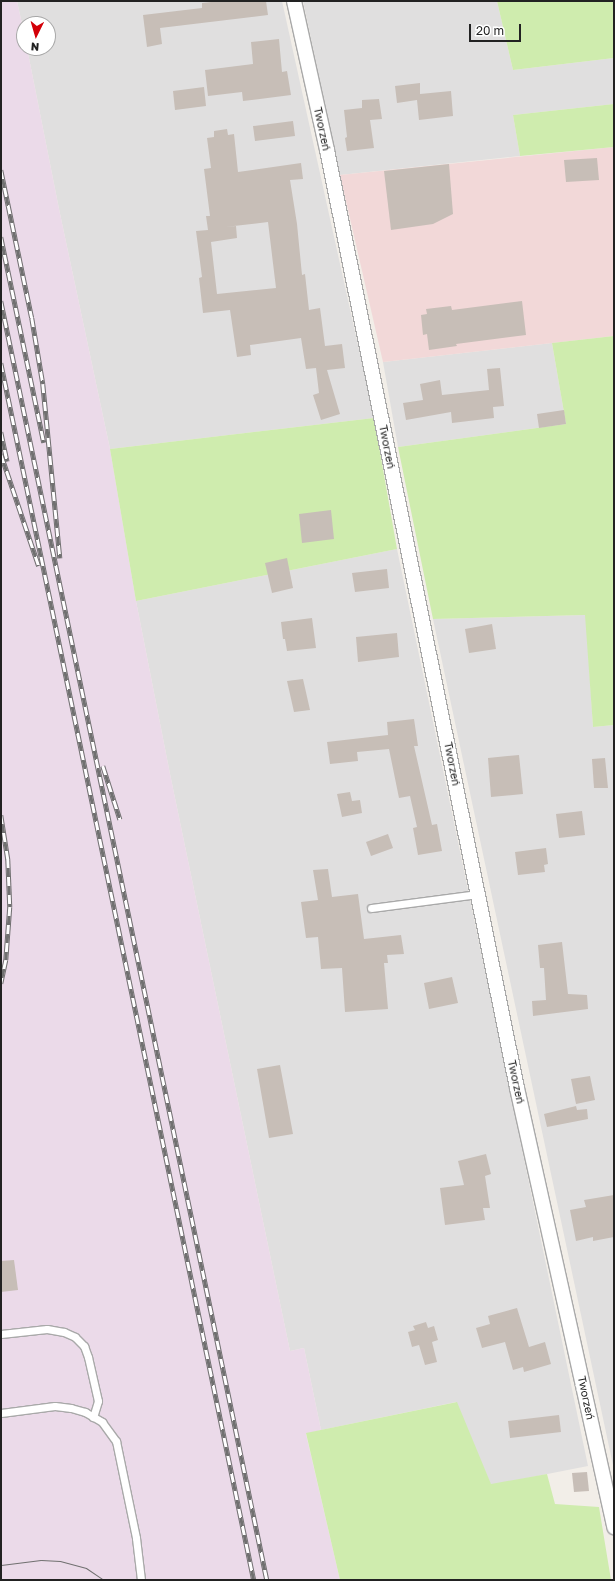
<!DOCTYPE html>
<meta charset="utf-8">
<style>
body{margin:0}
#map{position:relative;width:615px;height:1581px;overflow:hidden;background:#f2eee8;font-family:"Golos Text",sans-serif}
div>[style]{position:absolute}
.residential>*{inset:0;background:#e0dfdf}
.commercial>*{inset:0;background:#f2d8d8}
.industrial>*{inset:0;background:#ebdae9}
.grass>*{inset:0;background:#cfecae}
.building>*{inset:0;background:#c7beb7}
.roads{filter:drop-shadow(1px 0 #a9a9a9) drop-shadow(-1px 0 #a9a9a9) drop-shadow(0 1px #a9a9a9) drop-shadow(0 -1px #a9a9a9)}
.service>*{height:7px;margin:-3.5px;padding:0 3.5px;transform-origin:3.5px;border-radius:3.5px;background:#fff}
.minor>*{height:14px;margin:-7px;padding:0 7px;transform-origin:7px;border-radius:7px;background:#fff}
.tram>*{height:1px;margin:-0.5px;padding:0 0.5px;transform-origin:0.5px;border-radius:0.5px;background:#707070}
.rail>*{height:4.5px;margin-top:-2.25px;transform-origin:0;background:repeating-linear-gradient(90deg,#fff 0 9px,#707070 0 18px);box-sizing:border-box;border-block:1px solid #707070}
span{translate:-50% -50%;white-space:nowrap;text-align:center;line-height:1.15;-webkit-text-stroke:3.5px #fff;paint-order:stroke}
.street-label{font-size:11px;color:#222}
.frame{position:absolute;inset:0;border:2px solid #222;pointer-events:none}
.north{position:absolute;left:16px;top:16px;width:40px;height:40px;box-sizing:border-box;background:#fff;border:1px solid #a7a7a7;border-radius:50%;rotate:185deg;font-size:11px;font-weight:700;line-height:16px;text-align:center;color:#222}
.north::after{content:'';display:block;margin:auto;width:14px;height:18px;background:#d30008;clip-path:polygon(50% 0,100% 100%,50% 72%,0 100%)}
.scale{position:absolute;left:469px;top:24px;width:52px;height:18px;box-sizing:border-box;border:2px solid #222;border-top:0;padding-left:5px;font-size:12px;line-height:14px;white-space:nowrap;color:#222;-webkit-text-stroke:3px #fff;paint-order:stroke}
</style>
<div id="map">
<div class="residential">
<i style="clip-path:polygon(17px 1px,282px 1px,374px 418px,110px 449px,59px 209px,27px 48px,48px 48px,48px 24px,24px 24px,24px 33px)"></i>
<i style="clip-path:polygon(303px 1px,497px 1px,513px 70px,614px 58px,614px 104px,513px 115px,520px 156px,340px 175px)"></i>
<i style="clip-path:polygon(552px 343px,566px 424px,398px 447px,383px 362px)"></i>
<i style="clip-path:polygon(397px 549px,588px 1466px,491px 1485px,456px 1402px,321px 1430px,304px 1348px,290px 1351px,170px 774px,136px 601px)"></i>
<i style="clip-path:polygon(586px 615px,593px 727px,614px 725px,614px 1470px,433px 619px)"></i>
</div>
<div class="commercial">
<i style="clip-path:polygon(614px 147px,614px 336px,383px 362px,340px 175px)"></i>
</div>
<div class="industrial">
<i style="clip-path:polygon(1px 1px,17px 1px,24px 33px,24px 48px,27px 48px,59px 209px,110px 449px,136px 601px,170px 774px,290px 1351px,304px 1348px,321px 1430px,306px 1434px,340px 1580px,1px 1580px)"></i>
</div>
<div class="grass">
<i style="clip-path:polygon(497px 1px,614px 1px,614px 58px,513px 70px)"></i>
<i style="clip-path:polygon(614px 104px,614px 147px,520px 156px,513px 115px)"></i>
<i style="clip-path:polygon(614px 336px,614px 725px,593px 727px,585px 615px,433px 619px,398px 447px,566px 424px,552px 343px)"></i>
<i style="clip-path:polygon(374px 418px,397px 549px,136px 601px,110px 449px)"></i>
<i style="clip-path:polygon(457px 1402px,491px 1484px,547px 1474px,555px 1504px,599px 1507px,611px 1580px,340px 1580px,306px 1433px)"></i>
</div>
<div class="building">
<i style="clip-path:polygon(220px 1px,266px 1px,268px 15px,160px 28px,162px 44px,147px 47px,143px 15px,202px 8px,202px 3px)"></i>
<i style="clip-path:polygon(279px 39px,282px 72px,287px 71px,291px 95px,243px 101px,242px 92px,208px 96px,205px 70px,253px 64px,251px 42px)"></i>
<i style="clip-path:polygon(420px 83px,420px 94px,451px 91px,453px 116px,419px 120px,417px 100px,397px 103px,395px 86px)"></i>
<i style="clip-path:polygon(204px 87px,206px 106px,175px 110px,173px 91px)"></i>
<i style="clip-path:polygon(379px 99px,382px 119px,370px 120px,374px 148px,347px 151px,345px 138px,347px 137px,344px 110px,362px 108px,362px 100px)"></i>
<i style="clip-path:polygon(293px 121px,295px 136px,255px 141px,253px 126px)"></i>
<i style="clip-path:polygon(evenodd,227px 129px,228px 135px,234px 134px,238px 172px,301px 163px,303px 179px,290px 180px,297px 224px,302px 275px,305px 274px,309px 310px,320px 308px,325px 346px,342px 344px,345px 368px,327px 370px,340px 414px,321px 420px,313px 395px,319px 393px,316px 368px,306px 369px,301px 338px,250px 345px,251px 355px,237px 357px,230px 310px,203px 313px,199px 278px,202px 277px,196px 231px,208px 230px,206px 216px,210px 216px,204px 169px,211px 168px,207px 138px,214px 137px,214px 131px,227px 129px,268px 222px,276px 288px,217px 294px,211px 242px,237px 238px,236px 226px,225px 227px,268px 222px)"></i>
<i style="clip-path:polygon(597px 158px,599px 180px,566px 182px,564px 160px)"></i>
<i style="clip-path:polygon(449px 164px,453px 214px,433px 224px,391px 230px,384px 171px)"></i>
<i style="clip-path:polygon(522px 301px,526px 335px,456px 344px,457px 346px,429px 350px,427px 334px,423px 335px,421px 315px,427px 314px,426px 309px,451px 306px,452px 310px)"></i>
<i style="clip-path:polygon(500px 368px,504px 406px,493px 407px,494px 418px,452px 423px,451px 412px,406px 420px,403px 403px,423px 400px,420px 384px,440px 380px,442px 395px,489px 390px,487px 369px)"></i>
<i style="clip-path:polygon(564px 410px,566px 424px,539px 428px,537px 414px)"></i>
<i style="clip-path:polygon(331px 510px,334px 539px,302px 543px,299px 514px)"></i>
<i style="clip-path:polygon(287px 558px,293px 588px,272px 593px,265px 563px)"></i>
<i style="clip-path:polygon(387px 569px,389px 588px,355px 592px,352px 573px)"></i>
<i style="clip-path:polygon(312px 618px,316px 648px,287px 651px,285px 639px,283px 639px,281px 622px)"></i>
<i style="clip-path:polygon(492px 624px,496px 649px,469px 653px,465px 629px)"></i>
<i style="clip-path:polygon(397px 633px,399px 657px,358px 662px,356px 637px)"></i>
<i style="clip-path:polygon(303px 679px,310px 710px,294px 712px,287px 681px)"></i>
<i style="clip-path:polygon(414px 719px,418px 746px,414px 746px,432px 825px,437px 824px,442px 851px,418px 855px,413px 828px,417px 827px,410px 796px,399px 798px,389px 749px,357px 752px,358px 761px,330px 764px,327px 742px,388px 735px,387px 722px)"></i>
<i style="clip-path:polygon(519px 755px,523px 794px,491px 797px,488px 758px)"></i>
<i style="clip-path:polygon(605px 758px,608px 788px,594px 788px,592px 759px)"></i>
<i style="clip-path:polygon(350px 792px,352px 801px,360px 800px,362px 813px,342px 817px,337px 794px)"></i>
<i style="clip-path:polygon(582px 811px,585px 835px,559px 838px,556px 814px)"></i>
<i style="clip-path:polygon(388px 834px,393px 848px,371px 856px,366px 842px)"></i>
<i style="clip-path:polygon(546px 848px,548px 864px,544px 865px,545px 872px,518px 875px,515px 852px)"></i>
<i style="clip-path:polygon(328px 869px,332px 897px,358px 894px,364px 939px,401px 935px,404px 954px,387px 955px,388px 963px,384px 963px,388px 1009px,345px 1012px,342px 968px,321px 969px,318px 937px,306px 938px,301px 902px,318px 900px,313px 870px)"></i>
<i style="clip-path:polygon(562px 942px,568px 994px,587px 995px,588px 1009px,533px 1016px,532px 1001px,546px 1000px,544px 968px,540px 968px,538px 945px)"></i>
<i style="clip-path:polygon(452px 977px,458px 1003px,429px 1009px,424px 983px)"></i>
<i style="clip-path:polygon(280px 1065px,293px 1134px,269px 1138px,257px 1069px)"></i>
<i style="clip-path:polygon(590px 1076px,595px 1100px,576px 1104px,571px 1079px)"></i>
<i style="clip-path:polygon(576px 1106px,577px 1110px,587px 1109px,588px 1119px,547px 1127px,544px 1114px)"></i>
<i style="clip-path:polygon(486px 1154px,491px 1174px,485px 1176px,490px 1208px,483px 1208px,485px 1220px,445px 1225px,440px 1188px,464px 1185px,458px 1161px)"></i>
<i style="clip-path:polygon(614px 1195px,614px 1237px,593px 1241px,593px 1237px,576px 1241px,570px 1210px,586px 1207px,584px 1200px)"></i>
<i style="clip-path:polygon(14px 1260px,18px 1290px,1px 1292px,1px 1261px)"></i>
<i style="clip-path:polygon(517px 1308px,529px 1347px,545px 1342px,551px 1364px,524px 1372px,523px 1367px,513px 1370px,505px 1342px,482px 1348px,476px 1328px,490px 1324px,488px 1316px)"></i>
<i style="clip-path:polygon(426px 1322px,428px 1328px,434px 1326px,438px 1340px,432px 1342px,437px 1362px,425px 1365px,419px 1345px,412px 1347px,408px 1332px,415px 1330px,413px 1326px)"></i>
<i style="clip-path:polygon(559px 1415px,561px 1432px,510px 1438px,508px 1421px)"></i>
<i style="clip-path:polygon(587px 1472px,589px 1491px,574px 1492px,572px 1473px)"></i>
</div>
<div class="roads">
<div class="service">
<i style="left:371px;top:908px;width:108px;rotate:-7.5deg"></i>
<i style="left:1px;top:1334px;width:46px;rotate:-6.2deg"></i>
<i style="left:47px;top:1329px;width:17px;rotate:10deg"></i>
<i style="left:64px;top:1332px;width:12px;rotate:24deg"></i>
<i style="left:75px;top:1337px;width:13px;rotate:45deg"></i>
<i style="left:84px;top:1346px;width:12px;rotate:70deg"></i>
<i style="left:88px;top:1357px;width:45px;rotate:77.2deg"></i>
<i style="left:98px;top:1401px;width:17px;rotate:107deg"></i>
<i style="left:1px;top:1413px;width:54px;rotate:-7.4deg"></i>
<i style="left:55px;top:1406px;width:16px;rotate:7deg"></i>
<i style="left:71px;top:1408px;width:15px;rotate:16deg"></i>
<i style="left:85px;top:1412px;width:20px;rotate:30deg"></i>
<i style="left:102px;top:1422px;width:24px;rotate:54deg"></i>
<i style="left:116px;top:1441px;width:99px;rotate:78.3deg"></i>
<i style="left:136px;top:1538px;width:42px;rotate:83.2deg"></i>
</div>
<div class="minor">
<i style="left:294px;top:1px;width:153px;rotate:77.5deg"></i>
<i style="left:327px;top:150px;width:957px;rotate:78.55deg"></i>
<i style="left:517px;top:1088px;width:450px;rotate:77.5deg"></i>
</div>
</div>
<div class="tram">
<i style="left:1px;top:1565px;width:40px;rotate:-7.1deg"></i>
<i style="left:41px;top:1560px;width:19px;rotate:3deg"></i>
<i style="left:60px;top:1561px;width:27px;rotate:15deg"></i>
<i style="left:86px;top:1568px;width:22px;rotate:34deg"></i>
</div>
<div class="rail">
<i style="left:1px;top:170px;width:151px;rotate:78.2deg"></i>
<i style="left:32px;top:318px;width:67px;rotate:80.5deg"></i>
<i style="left:43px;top:384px;width:175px;rotate:84.4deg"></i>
<i style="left:1px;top:237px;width:210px;rotate:78.2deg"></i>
<i style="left:1px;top:301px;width:1306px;rotate:78.25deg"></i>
<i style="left:1px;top:363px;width:1243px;rotate:78.26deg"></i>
<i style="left:1px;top:432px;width:30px;rotate:78deg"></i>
<i style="left:1px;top:454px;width:118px;rotate:71.3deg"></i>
<i style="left:103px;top:766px;width:56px;rotate:72.2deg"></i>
<i style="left:1px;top:815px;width:45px;rotate:81deg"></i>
<i style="left:8px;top:859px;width:48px;rotate:87.6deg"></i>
<i style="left:10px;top:907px;width:53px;rotate:94.3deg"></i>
<i style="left:6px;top:960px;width:24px;rotate:102deg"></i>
</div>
<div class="street-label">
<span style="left:322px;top:129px;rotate:78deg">Tworzeń</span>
<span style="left:387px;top:447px;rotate:79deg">Tworzeń</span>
<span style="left:452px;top:764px;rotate:79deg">Tworzeń</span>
<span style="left:516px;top:1082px;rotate:78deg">Tworzeń</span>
<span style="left:586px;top:1398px;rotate:78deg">Tworzeń</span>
</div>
<div class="frame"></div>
<div class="north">N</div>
<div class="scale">20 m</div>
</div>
